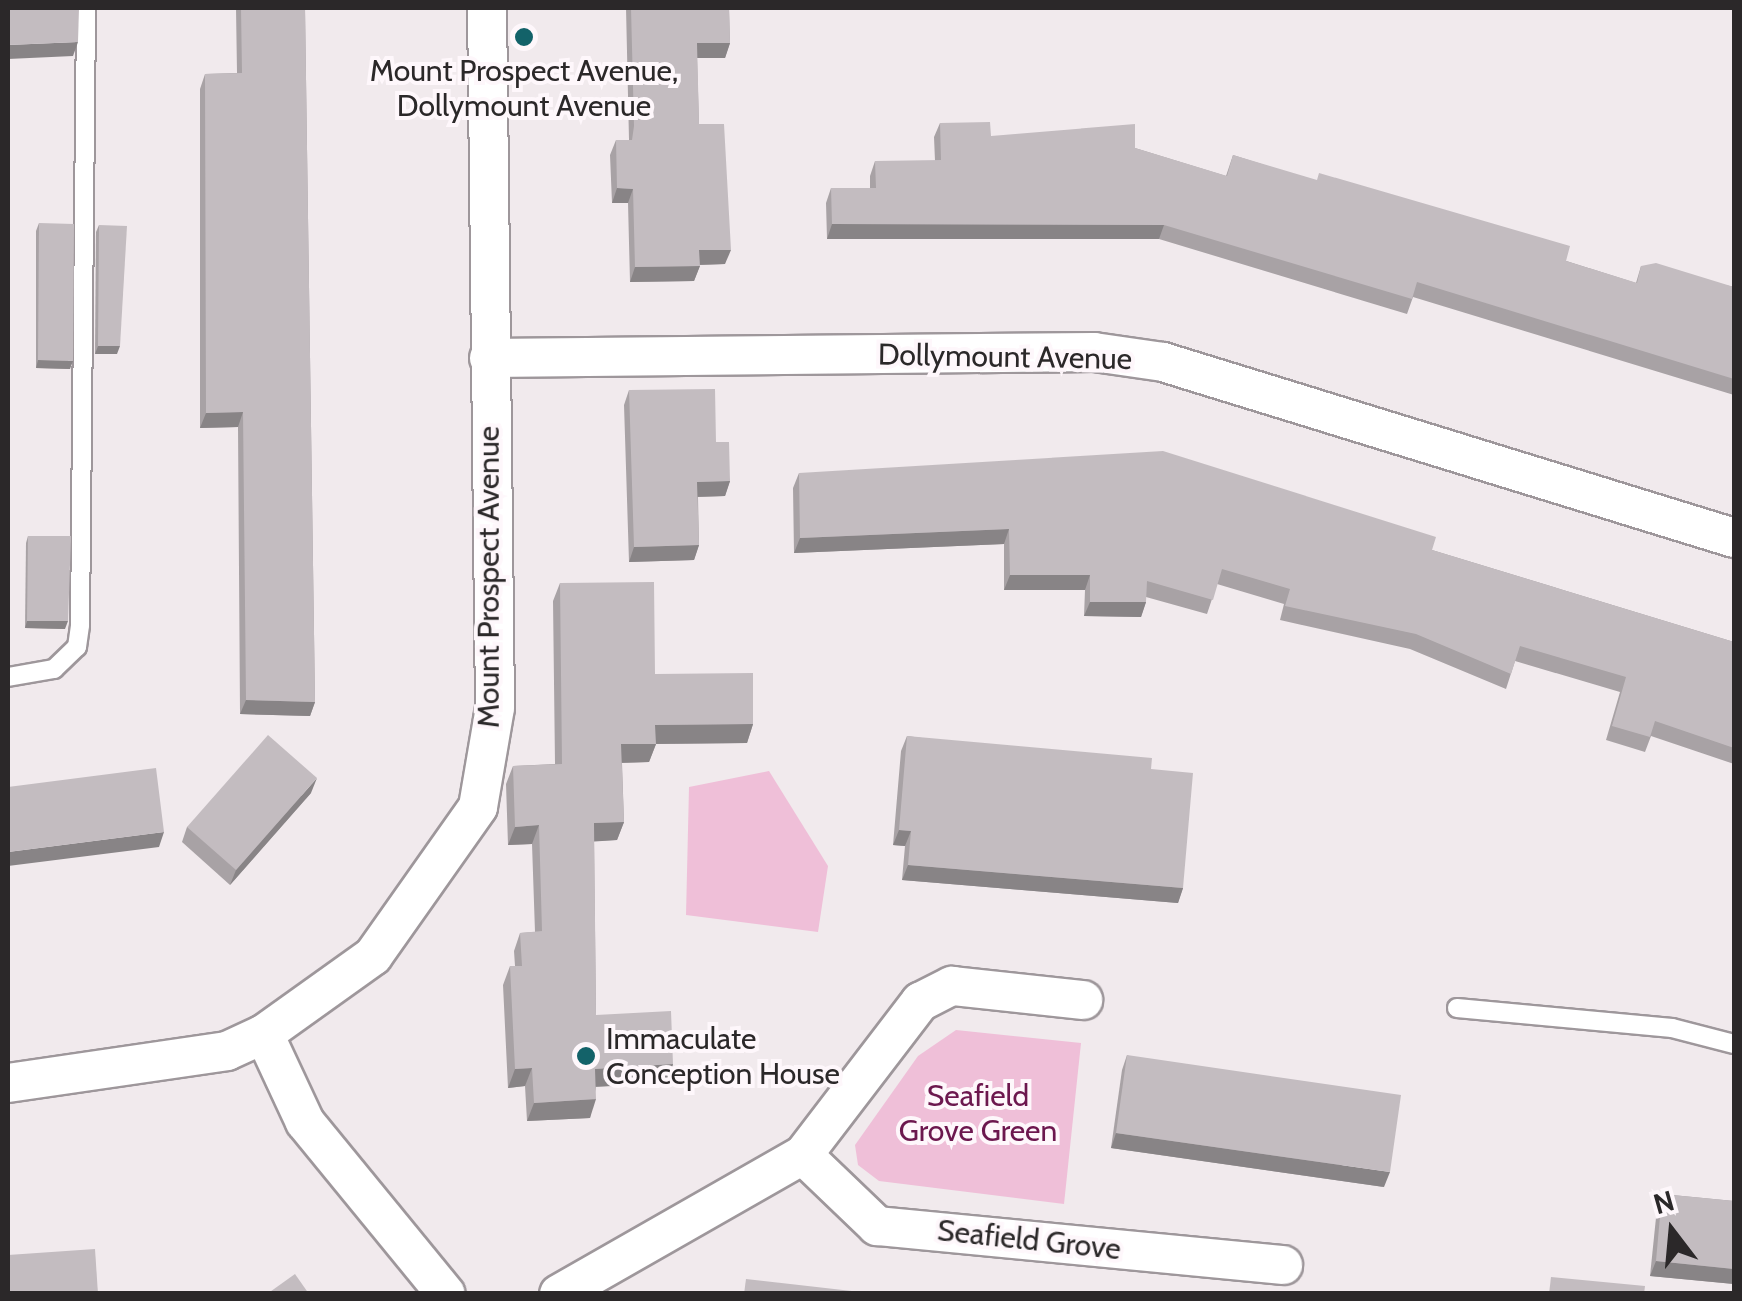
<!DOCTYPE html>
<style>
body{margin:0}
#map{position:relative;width:1742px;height:1301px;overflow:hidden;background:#f1eaed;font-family:Cabin,sans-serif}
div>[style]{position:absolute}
.green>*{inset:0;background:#efbfd8}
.roads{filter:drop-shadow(2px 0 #9e979b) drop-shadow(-2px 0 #9e979b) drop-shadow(0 2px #9e979b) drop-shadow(0 -2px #9e979b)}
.lane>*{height:18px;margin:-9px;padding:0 9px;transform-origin:9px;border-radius:9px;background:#fff}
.street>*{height:38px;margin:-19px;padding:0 19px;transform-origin:19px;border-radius:19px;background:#fff}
.wall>*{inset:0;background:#a8a2a5}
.shaded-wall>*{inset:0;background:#888486}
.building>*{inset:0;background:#c3bcc0}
.dots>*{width:28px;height:28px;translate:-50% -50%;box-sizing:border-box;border:5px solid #fef7fb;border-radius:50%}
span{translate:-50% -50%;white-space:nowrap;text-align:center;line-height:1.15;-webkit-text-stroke:8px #fef7fb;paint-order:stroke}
.poi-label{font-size:30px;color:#2b2829}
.left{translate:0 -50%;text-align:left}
.street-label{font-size:30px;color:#2b2829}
.park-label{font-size:30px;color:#6c174e}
.frame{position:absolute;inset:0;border:10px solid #2b2829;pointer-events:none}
.north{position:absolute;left:1622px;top:1181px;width:100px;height:100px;-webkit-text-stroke:8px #fef7fb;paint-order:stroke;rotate:344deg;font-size:28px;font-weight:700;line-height:40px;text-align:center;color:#2b2829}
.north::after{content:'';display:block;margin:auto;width:35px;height:45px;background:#2b2829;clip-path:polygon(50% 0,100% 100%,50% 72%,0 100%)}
</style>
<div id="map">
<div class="green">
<i style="clip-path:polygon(769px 771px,828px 866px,818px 932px,686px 915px,689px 787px)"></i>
<i style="clip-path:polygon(956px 1030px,1081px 1043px,1064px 1204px,879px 1181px,858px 1165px,855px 1145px,918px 1056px)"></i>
</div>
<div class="roads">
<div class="lane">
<i style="left:8px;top:677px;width:47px;rotate:-9.9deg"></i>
<i style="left:54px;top:669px;width:32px;rotate:-44deg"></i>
<i style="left:77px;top:647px;width:22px;rotate:-82deg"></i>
<i style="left:80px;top:625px;width:617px;rotate:-89.44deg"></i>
<i style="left:1457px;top:1008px;width:216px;rotate:5.3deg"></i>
<i style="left:1672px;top:1028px;width:64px;rotate:14.5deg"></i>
</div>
<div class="street">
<i style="left:489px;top:358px;width:605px;rotate:-0.57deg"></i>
<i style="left:1094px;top:352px;width:70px;rotate:8.2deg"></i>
<i style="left:1163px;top:362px;width:598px;rotate:17.13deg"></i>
<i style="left:264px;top:1034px;width:97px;rotate:65deg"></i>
<i style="left:305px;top:1122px;width:222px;rotate:50.7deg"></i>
<i style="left:8px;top:1083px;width:221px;rotate:-8.3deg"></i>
<i style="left:227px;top:1051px;width:41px;rotate:-24.7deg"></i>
<i style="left:264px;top:1034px;width:134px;rotate:-35.6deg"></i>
<i style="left:373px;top:956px;width:182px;rotate:-54.8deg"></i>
<i style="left:478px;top:807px;width:100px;rotate:-80.3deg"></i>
<i style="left:495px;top:708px;width:700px;rotate:-90.65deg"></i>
<i style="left:803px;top:1155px;width:103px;rotate:43.8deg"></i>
<i style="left:877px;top:1226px;width:408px;rotate:5.5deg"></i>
<i style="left:559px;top:1294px;width:281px;rotate:-29.7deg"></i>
<i style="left:803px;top:1155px;width:193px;rotate:-52.6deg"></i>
<i style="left:920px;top:1002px;width:36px;rotate:-27deg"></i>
<i style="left:952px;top:986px;width:132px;rotate:6.1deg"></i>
</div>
</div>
<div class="wall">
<i style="clip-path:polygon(236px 8px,305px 8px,315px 702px,310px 716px,240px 714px,238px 427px,200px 428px,200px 89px,205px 74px,237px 73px)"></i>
<i style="clip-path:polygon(626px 8px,729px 8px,730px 43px,725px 58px,697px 58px,699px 124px,725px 264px,700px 265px,694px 281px,630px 282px,628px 203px,612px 203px,610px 155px,616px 140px,629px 140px)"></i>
<i style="clip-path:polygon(940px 123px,991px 136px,1135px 148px,1226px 176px,1233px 155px,1636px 283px,1641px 266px,1734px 287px,1734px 395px,1413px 297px,1407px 314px,1159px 239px,827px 239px,826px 203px,831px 188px,870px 188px,870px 176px,875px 161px,935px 161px,934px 137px)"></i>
<i style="clip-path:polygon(39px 223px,70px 369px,36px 368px,36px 231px)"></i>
<i style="clip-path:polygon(99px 225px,117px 354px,95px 354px,96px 232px)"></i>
<i style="clip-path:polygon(629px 390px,716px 442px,730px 481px,725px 496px,698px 497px,699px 545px,694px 560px,629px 562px,624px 405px)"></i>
<i style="clip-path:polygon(799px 473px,1432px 550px,1734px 642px,1734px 764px,1651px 736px,1645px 752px,1606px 740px,1620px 692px,1515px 661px,1506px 689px,1410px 649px,1280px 620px,1284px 604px,1217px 584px,1207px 614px,1146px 597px,1146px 602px,1141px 617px,1084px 616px,1085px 590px,1004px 590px,1004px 544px,794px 553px,793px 488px)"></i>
<i style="clip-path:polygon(28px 536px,65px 629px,25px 628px,26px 543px)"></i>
<i style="clip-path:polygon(560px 583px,655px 674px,753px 724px,747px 743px,656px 744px,649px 762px,622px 763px,624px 822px,617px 840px,594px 841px,596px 1015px,673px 1064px,667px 1083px,596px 1087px,590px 1118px,527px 1121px,525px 1086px,508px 1088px,503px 985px,510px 966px,515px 966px,514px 951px,520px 933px,535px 932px,532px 844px,508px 845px,506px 784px,513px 766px,555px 764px,553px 601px)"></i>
<i style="clip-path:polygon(907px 736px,1151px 769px,1183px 888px,1178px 903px,902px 880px,905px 846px,893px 845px,901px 751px)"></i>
<i style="clip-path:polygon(311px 793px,230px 885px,182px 842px,187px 827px)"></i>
<i style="clip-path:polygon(1127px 1055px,1384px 1187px,1111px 1148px,1122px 1070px)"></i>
<i style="clip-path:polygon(1662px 1194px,1734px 1201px,1734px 1284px,1650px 1276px,1657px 1208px)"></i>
</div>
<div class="shaded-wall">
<i style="clip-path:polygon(78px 42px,73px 56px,8px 59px,8px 45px)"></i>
<i style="clip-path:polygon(697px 43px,730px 43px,725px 58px,691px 58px)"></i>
<i style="clip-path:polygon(617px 188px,633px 189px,628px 203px,612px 203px)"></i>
<i style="clip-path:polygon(832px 224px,1164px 225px,1159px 239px,827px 239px)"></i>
<i style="clip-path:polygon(699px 250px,731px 250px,725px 264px,694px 265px)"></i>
<i style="clip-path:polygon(700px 266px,694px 281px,630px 282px,635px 267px)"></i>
<i style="clip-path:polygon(98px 346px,120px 346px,117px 354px,95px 354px)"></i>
<i style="clip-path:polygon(38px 360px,73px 361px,70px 369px,36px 368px)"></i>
<i style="clip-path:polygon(243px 412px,238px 427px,200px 428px,206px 413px)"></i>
<i style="clip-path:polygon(730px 481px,725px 496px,692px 497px,697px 482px)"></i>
<i style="clip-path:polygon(1009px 529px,1004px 544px,794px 553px,800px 538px)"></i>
<i style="clip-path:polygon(699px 545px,694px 560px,629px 562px,634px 547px)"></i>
<i style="clip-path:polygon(1010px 575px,1090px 575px,1085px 590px,1004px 590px)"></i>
<i style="clip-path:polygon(1090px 602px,1146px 602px,1141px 617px,1084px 616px)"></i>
<i style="clip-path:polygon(27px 621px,68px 621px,65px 629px,25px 628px)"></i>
<i style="clip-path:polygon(246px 700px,315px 702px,310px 716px,240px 714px)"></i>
<i style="clip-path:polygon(753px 724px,747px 743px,649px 744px,655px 725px)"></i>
<i style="clip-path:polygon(621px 744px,656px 744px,649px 762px,614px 763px)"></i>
<i style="clip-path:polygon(317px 778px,311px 793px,230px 885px,236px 870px)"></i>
<i style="clip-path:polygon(624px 822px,617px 840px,587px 842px,594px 823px)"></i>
<i style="clip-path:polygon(539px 825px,532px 844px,508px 845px,515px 827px)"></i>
<i style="clip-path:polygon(899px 830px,911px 831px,905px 846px,893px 845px)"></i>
<i style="clip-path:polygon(164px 832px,159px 847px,8px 866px,8px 852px)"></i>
<i style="clip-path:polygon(908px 865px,1183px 888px,1178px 903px,902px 880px)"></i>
<i style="clip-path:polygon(673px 1064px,667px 1083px,588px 1087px,595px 1069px)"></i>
<i style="clip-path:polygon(532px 1068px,525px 1086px,508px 1088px,515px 1069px)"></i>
<i style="clip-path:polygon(596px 1099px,590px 1118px,527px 1121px,534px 1103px)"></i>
<i style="clip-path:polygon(1116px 1133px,1390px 1172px,1384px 1187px,1111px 1148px)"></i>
<i style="clip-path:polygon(1656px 1261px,1734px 1269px,1734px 1284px,1650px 1276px)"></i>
</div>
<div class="building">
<i style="clip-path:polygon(8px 8px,79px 8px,78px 42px,8px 45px)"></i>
<i style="clip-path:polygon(241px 8px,305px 8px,315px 702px,246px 700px,243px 412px,206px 413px,205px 74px,242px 73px)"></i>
<i style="clip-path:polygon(631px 8px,729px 8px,730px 43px,697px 43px,699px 124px,724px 124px,731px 250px,699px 250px,700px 266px,635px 267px,633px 189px,617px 188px,616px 140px,632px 140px,634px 126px)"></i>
<i style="clip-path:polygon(990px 122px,991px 136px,1135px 124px,1135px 148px,1227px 176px,1233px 155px,1317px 180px,1319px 173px,1570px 246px,1566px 261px,1637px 283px,1641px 266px,1656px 263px,1734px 287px,1734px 379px,1417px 282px,1412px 299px,1164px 225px,832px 224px,831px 188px,876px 188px,875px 161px,941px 160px,940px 123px)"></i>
<i style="clip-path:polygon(39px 223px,74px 224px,73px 361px,38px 360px)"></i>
<i style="clip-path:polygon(99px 225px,127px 226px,120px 346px,98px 346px)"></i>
<i style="clip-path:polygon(715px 389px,716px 442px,729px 442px,730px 481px,697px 482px,699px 545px,634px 547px,629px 390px)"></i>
<i style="clip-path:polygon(1163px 451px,1436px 537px,1432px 550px,1734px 642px,1734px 748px,1655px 721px,1650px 737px,1612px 726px,1626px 677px,1520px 646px,1511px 674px,1416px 634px,1285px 606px,1290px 589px,1222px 569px,1213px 600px,1147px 581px,1146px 602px,1090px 602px,1090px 575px,1010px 575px,1009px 529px,800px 538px,799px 473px)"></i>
<i style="clip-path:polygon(28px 536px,71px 536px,68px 621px,27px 621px)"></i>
<i style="clip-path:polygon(654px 582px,655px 674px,753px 673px,753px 724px,655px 725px,656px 744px,621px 744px,624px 822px,594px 823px,596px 1015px,671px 1011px,673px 1064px,595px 1069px,596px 1099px,534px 1103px,532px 1068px,515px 1069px,510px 966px,522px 966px,520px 933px,542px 931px,539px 825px,515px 827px,513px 766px,562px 764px,560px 583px)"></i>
<i style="clip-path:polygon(268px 735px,317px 778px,236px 870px,187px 827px)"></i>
<i style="clip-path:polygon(907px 736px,1152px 758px,1151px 769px,1193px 773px,1183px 888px,908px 865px,911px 831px,899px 830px)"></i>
<i style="clip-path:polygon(156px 768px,164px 832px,8px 852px,8px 781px,8px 787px)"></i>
<i style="clip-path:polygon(1127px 1055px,1401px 1095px,1390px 1172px,1116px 1133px)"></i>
<i style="clip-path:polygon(1662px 1194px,1734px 1201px,1734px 1269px,1656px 1261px)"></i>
<i style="clip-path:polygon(95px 1249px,98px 1294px,8px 1294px,8px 1255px)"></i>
<i style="clip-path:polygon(295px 1274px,309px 1294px,267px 1294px)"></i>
<i style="clip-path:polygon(1551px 1277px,1645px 1286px,1644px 1294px,1549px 1294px)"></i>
<i style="clip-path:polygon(746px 1279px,878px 1294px,744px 1294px)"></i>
</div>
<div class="dots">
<i style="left:524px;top:37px;background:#136269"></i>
<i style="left:586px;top:1056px;background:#136269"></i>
</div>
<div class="poi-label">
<span style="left:524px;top:88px">Mount Prospect Avenue,<br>Dollymount Avenue</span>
<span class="left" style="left:606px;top:1056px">Immaculate<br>Conception House</span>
</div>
<div class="street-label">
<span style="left:1005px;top:357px;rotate:1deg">Dollymount Avenue</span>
<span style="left:489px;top:577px;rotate:-90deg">Mount Prospect Avenue</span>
<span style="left:1029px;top:1240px;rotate:6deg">Seafield Grove</span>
</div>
<div class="park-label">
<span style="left:978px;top:1113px">Seafield<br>Grove Green</span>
</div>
<div class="frame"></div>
<div class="north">N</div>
</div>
